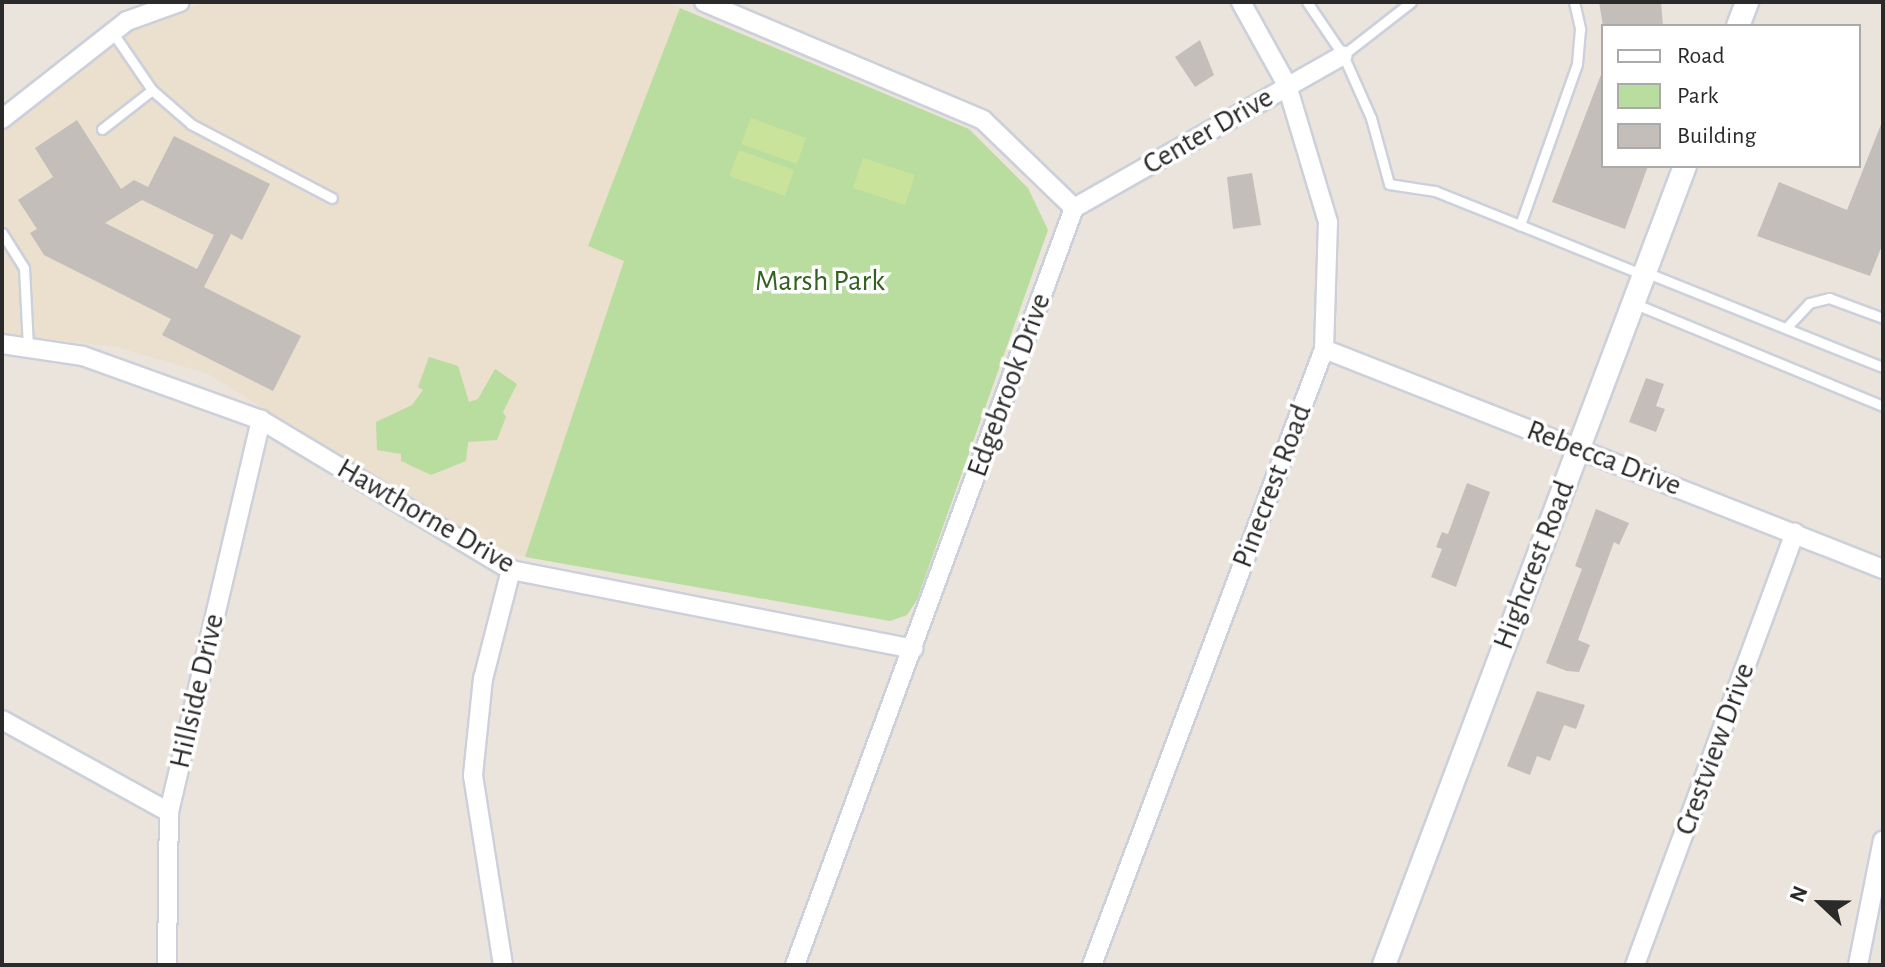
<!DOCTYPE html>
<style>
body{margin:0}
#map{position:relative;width:1885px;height:967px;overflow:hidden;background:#ebe4dd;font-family:"Alegreya Sans",sans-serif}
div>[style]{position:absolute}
.education>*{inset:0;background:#ebdfce}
.green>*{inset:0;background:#b9dc9f}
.pitch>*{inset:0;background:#cae39b}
.building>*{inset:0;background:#c3beba}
.roads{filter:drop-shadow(2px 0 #ccd0da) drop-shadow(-2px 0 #ccd0da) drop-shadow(0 2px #ccd0da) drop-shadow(0 -2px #ccd0da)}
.service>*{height:9px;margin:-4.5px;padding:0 4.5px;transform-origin:4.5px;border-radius:4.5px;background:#fff}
.minor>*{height:18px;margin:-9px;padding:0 9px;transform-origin:9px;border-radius:9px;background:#fff}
.tertiary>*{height:22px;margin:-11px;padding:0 11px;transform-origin:11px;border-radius:11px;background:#fff}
span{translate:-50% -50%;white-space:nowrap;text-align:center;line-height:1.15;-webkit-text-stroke:7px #fff;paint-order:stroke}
.street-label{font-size:30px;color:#2a2a2a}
.park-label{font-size:30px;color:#336121}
.frame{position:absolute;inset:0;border:4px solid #2a2a2a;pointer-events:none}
.legend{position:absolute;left:1601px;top:24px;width:260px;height:144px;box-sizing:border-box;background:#fff;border:2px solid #aaa;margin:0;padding:10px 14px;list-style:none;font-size:24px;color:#2a2a2a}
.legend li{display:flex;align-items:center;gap:16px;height:40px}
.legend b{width:40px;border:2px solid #aaa}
.north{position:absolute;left:1781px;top:863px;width:80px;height:80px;-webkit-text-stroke:6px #fff;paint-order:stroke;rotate:292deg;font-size:22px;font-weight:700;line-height:32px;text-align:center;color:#2a2a2a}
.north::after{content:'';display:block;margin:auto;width:28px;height:36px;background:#2a2a2a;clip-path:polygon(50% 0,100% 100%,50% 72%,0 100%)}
</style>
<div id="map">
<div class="education">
<i style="clip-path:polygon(205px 2px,665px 2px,680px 8px,588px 245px,624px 261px,525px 557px,472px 539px,208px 374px,117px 347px,2px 334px,2px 129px,120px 36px)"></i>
</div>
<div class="green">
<i style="clip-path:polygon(680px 8px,969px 129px,1028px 188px,1048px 230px,917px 600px,907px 615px,890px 621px,525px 557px,624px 261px,588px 246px)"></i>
<i style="clip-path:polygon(429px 357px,458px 366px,469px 402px,478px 399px,495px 369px,517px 384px,503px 412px,506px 417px,497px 440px,468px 442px,466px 461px,431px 475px,401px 461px,401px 454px,377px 450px,376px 422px,412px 405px,423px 390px,418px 387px)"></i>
</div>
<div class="pitch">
<i style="clip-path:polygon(751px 118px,806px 138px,797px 164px,741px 144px)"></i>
<i style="clip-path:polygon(739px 150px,794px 170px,785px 196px,729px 176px)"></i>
<i style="clip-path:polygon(863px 158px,915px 175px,905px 205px,853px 188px)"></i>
</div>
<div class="building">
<i style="clip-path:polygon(1599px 2px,1661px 2px,1663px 26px,1603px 26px)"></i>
<i style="clip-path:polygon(1200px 40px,1214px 75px,1195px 87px,1175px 57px)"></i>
<i style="clip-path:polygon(1602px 72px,1603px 166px,1648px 166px,1625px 229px,1552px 202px)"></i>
<i style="clip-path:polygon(evenodd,77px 120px,121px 189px,134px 180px,148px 187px,174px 136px,270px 184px,242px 240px,231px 234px,204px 287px,301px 336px,273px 391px,162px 335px,171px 319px,44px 255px,30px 233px,37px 229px,18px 200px,53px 177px,35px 148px,77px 120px,142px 200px,214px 235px,197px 269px,105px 223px,142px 200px)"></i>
<i style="clip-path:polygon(1882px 122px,1883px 243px,1870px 276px,1757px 236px,1779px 182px,1847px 210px)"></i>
<i style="clip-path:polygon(1252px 173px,1261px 225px,1233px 229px,1227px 177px)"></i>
<i style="clip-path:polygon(1646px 378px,1664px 384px,1656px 406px,1665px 409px,1656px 432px,1629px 422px)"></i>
<i style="clip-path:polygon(1467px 483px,1490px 492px,1456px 587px,1431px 577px,1442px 549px,1436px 547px,1442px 532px,1448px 534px)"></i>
<i style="clip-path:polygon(1596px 509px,1629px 523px,1619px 545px,1614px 542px,1578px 640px,1590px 645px,1579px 672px,1567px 671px,1546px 663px,1582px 569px,1575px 566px)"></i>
<i style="clip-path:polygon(1537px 691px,1585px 705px,1576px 729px,1564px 725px,1550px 761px,1537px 756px,1530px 775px,1507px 766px)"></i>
</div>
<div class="roads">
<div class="service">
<i style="left:1307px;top:2px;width:64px;rotate:55.8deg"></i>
<i style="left:1343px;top:55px;width:69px;rotate:66deg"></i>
<i style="left:1371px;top:118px;width:68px;rotate:74.7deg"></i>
<i style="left:1389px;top:184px;width:47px;rotate:8.7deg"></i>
<i style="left:1435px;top:191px;width:92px;rotate:21.8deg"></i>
<i style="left:1574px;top:2px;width:28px;rotate:77deg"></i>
<i style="left:1580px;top:29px;width:35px;rotate:95deg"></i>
<i style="left:1577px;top:64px;width:171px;rotate:109.5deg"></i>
<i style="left:1520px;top:225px;width:134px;rotate:22deg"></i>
<i style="left:113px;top:33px;width:69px;rotate:55.6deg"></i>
<i style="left:152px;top:90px;width:52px;rotate:41.1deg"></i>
<i style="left:191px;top:124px;width:159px;rotate:27.7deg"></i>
<i style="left:1343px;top:55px;width:86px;rotate:-37.9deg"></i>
<i style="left:102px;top:129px;width:63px;rotate:-38deg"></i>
<i style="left:2px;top:233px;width:41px;rotate:57.8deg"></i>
<i style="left:24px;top:268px;width:80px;rotate:87.1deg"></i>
<i style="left:1645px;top:272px;width:256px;rotate:21.8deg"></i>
<i style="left:1633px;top:303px;width:270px;rotate:22.4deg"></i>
<i style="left:1786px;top:328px;width:34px;rotate:-47deg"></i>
<i style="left:1809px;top:303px;width:21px;rotate:-14deg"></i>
<i style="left:1829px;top:298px;width:58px;rotate:20.3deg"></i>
</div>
<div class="minor">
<i style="left:704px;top:2px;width:303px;rotate:22.9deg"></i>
<i style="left:983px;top:120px;width:127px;rotate:44deg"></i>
<i style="left:2px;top:119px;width:159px;rotate:-38.1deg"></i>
<i style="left:127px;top:21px;width:56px;rotate:-19.7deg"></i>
<i style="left:1074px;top:208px;width:309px;rotate:-29.6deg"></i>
<i style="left:2px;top:344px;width:82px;rotate:8.4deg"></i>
<i style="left:83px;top:356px;width:189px;rotate:19.8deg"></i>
<i style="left:261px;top:420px;width:292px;rotate:31deg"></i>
<i style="left:511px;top:570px;width:410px;rotate:11.1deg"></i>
<i style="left:1324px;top:349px;width:601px;rotate:21.48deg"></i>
<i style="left:2px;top:720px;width:191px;rotate:28.9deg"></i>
<i style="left:167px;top:965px;width:153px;rotate:-89.3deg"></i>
<i style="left:169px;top:812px;width:403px;rotate:-76.8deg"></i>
<i style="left:503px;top:965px;width:192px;rotate:-99deg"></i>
<i style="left:473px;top:775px;width:97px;rotate:-84.1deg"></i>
<i style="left:483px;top:679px;width:113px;rotate:-75.6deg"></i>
<i style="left:795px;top:965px;width:807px;rotate:-69.77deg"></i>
<i style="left:1092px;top:965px;width:658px;rotate:-69.36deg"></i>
<i style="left:1324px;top:349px;width:127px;rotate:-88.2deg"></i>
<i style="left:1328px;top:222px;width:143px;rotate:-106.7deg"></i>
<i style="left:1287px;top:85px;width:95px;rotate:-119deg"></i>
<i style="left:1635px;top:965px;width:461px;rotate:-69.7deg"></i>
<i style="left:1858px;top:965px;width:127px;rotate:-78.7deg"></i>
</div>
<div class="tertiary">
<i style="left:1738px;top:26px;width:26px;rotate:-69deg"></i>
<i style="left:1384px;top:965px;width:854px;rotate:-69.36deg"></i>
</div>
</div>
<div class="street-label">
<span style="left:1208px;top:131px;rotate:-30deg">Center Drive</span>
<span style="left:1009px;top:385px;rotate:-70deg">Edgebrook Drive</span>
<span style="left:1604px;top:458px;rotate:21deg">Rebecca Drive</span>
<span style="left:1272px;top:486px;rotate:-69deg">Pinecrest Road</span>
<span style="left:426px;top:516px;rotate:30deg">Hawthorne Drive</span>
<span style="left:1534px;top:565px;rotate:-69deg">Highcrest Road</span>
<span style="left:197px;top:691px;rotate:-77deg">Hillside Drive</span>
<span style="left:1715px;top:749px;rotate:-70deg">Crestview Drive</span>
</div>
<div class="park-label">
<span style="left:820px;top:281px">Marsh Park</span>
</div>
<div class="frame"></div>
<ul class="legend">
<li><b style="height:10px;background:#fff"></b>Road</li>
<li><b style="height:22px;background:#b9dc9f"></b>Park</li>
<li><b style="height:22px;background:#c3beba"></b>Building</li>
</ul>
<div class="north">N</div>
</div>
